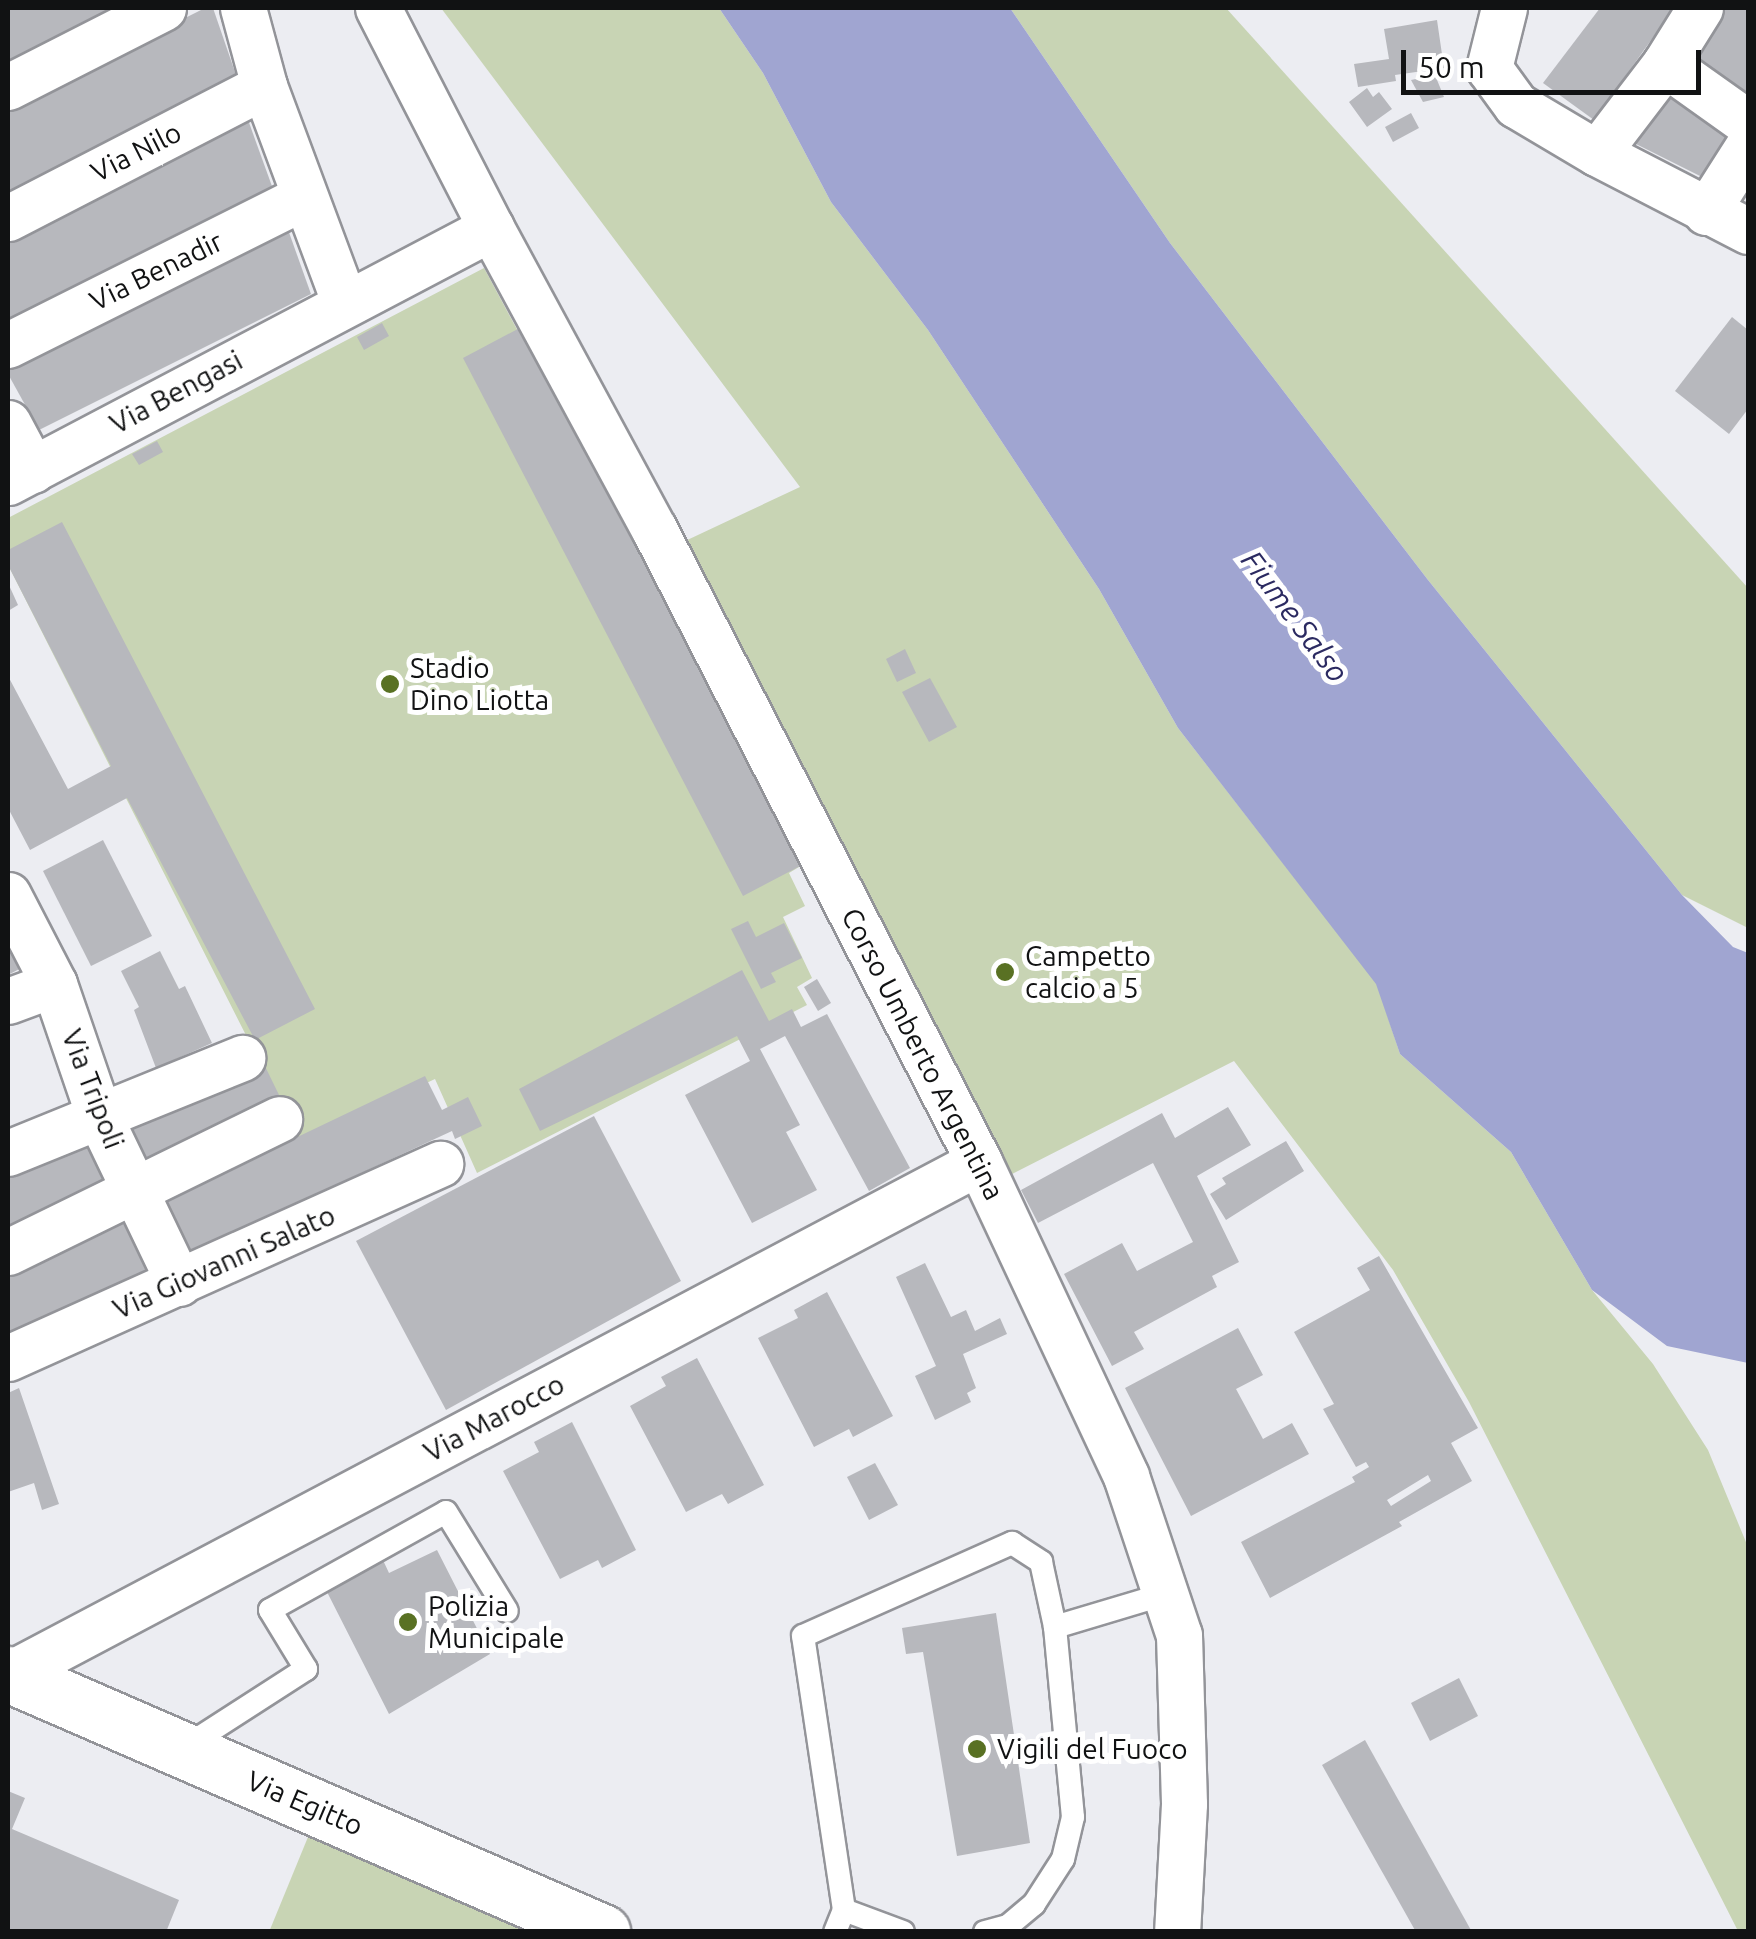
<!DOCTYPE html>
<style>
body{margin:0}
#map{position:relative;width:1756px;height:1939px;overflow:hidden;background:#ecedf2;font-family:Ubuntu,sans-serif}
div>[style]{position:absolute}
.green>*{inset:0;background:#c8d4b4}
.water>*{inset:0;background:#a0a5d1}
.building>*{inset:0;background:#b7b8bd}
.roads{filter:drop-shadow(2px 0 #939499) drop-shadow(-2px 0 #939499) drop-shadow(0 2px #939499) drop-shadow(0 -2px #939499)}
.lane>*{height:22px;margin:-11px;padding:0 11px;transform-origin:11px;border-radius:11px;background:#fff}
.street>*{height:45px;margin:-22.5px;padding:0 22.5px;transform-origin:22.5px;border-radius:22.5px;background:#fff}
.secondary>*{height:55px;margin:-27.5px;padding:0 27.5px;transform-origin:27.5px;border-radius:27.5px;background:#fff}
.dots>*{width:28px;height:28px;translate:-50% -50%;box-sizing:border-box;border:5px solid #fff;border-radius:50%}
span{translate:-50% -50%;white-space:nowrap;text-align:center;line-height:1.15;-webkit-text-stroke:10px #fff;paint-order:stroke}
.street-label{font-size:28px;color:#111213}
.poi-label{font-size:28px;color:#111213}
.left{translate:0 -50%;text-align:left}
.water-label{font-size:30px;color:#2b2a61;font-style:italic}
.frame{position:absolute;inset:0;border:10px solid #111213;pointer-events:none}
.scale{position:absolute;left:1401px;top:50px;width:300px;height:45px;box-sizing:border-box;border:5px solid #111213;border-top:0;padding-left:12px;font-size:30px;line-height:35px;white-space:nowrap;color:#111213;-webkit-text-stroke:8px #fff;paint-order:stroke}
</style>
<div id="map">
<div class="green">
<i style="clip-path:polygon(441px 8px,719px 8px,763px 73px,831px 202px,928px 330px,1099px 589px,1178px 728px,1377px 984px,1400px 1054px,1511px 1152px,1592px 1290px,1653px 1364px,1708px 1450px,1748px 1547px,1748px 1931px,1738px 1931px,1469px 1402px,1393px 1270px,1234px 1061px,1010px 1175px,683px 542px,800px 487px)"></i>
<i style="clip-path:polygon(1010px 8px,1226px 8px,1748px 588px,1748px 928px,1682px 895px,1428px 580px,1170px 243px)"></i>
<i style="clip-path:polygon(484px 268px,804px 864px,789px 873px,805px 906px,783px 917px,812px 978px,797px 987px,807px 1005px,477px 1173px,435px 1079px,300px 1142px,8px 565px,8px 518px)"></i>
<i style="clip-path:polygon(308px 1837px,532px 1931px,269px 1932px)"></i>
</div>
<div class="water">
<i style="clip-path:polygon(719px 8px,1010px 8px,1170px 243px,1428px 580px,1682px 895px,1733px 947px,1748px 953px,1748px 1363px,1667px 1346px,1592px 1290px,1511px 1152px,1400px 1054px,1376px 984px,1178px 728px,1099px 589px,928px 330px,831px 202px,763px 73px)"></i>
</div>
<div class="building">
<i style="clip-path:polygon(8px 8px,124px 8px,8px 66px)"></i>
<i style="clip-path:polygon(205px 8px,213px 8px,236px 75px,8px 195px,8px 107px)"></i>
<i style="clip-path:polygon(1600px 8px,1674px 8px,1594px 120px,1543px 83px)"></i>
<i style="clip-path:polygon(1723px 8px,1748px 8px,1748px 99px,1688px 57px)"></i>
<i style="clip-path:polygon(1437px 20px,1444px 68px,1395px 75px,1396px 81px,1358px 87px,1354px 64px,1389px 59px,1384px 29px)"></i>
<i style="clip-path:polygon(1435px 75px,1444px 97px,1423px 102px,1411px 80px)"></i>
<i style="clip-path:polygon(1367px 88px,1373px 97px,1379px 92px,1392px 109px,1367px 127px,1349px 102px)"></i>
<i style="clip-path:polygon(1666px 88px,1733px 133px,1702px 177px,1628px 140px)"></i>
<i style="clip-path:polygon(1411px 113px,1419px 128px,1393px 142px,1385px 127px)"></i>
<i style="clip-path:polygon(247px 117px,273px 189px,8px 321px,8px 236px)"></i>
<i style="clip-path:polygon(286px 224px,311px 294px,39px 430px,8px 374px,8px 364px)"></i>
<i style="clip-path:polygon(1732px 317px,1748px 330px,1748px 409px,1729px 434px,1675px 391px)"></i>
<i style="clip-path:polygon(382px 323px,389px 336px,364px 350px,357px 337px)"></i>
<i style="clip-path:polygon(529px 323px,804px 864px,743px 896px,463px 358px)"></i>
<i style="clip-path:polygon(157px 441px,163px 452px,139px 465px,132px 454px)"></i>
<i style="clip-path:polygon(62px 522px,315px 1009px,255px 1040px,127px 798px,30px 850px,8px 808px,8px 676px,68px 789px,111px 766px,8px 565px,8px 550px)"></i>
<i style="clip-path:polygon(8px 583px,18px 605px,8px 611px)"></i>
<i style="clip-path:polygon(905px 649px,916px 673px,897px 682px,886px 659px)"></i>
<i style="clip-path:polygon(930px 678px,957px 727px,929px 742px,902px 692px)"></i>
<i style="clip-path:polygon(103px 840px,152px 936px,91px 966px,43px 871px)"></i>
<i style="clip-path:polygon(748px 921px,756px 937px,784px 923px,802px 958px,771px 973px,776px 982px,761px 989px,731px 929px)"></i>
<i style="clip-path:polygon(8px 938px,23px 967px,8px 975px)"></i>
<i style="clip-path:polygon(160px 951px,179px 989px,185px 986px,212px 1043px,156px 1068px,134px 1010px,139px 1007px,121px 971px)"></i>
<i style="clip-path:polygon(742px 970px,769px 1021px,792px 1009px,801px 1027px,827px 1014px,910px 1168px,869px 1191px,785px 1036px,760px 1049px,800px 1125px,786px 1132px,817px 1190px,752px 1223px,685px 1095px,750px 1061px,737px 1036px,540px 1131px,519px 1089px)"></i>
<i style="clip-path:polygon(817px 979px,831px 1003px,818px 1011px,804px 987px)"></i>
<i style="clip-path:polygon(261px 1058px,280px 1097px,138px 1163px,119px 1124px)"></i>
<i style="clip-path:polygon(425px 1076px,442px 1110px,468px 1097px,482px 1126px,455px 1139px,452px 1131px,180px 1257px,155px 1205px)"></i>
<i style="clip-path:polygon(1228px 1107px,1251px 1145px,1197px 1176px,1239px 1262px,1212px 1276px,1217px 1287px,1134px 1332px,1144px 1349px,1112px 1366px,1064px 1274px,1122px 1243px,1137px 1271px,1193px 1242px,1153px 1163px,1038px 1223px,1021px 1190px,1162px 1113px,1175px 1138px)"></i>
<i style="clip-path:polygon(594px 1116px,681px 1281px,446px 1410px,356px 1241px)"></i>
<i style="clip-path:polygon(88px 1139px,109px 1180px,8px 1226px,8px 1174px)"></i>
<i style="clip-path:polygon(1286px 1141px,1304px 1171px,1226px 1220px,1210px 1194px,1226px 1184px,1222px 1178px)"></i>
<i style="clip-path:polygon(128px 1215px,153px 1269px,8px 1335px,8px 1273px)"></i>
<i style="clip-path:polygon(evenodd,1379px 1256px,1478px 1428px,1451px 1443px,1472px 1481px,1399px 1522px,1402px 1526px,1270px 1598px,1241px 1542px,1355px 1482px,1352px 1477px,1369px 1467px,1366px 1462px,1356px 1467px,1323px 1409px,1334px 1404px,1294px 1332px,1370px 1290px,1357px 1268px,1379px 1256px,1428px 1475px,1431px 1481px,1391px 1506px,1387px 1500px,1428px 1475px)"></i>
<i style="clip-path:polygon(925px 1263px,951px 1317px,966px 1310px,975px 1331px,1000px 1318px,1007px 1334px,963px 1354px,976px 1388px,967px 1393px,971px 1402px,935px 1420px,915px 1376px,936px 1366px,896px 1277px)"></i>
<i style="clip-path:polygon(827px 1292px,893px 1416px,853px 1437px,849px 1429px,814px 1447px,758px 1338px,798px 1318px,794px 1310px)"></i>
<i style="clip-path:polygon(1238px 1328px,1263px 1375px,1236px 1389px,1263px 1439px,1292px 1423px,1309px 1454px,1191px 1516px,1125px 1388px)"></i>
<i style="clip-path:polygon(697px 1358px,764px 1485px,728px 1504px,722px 1494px,686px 1512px,630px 1406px,666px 1386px,661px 1377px)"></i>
<i style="clip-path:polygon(19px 1388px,59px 1504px,42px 1510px,34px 1483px,8px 1492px,8px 1393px)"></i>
<i style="clip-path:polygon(572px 1422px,636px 1550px,602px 1568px,598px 1560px,560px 1579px,503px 1471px,539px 1452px,534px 1442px)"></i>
<i style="clip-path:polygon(875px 1463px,898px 1505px,869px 1520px,847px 1477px)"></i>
<i style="clip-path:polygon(437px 1550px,490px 1654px,389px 1714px,326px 1590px,382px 1558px,389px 1573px)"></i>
<i style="clip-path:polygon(996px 1613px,1030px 1843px,957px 1856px,923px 1652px,906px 1654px,902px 1628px)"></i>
<i style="clip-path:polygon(1459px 1678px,1478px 1716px,1430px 1741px,1411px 1703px)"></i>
<i style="clip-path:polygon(1365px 1740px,1472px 1932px,1416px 1932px,1322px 1765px)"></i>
<i style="clip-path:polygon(8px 1791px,25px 1798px,12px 1829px,179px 1900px,166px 1932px,8px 1932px)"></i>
</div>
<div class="roads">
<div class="lane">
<i style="left:1055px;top:1627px;width:118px;rotate:-16.7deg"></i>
<i style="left:185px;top:1747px;width:144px;rotate:-32.8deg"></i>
<i style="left:306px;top:1669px;width:69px;rotate:-121.4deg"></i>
<i style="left:270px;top:1610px;width:201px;rotate:-29.1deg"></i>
<i style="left:446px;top:1512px;width:116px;rotate:58.4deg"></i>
<i style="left:844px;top:1910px;width:63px;rotate:20.4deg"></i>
<i style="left:835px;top:1932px;width:24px;rotate:-68deg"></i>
<i style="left:844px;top:1910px;width:277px;rotate:-98.5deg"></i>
<i style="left:803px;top:1636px;width:229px;rotate:-24deg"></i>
<i style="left:1012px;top:1543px;width:35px;rotate:33deg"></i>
<i style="left:1041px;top:1562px;width:66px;rotate:77.8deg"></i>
<i style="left:1055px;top:1627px;width:191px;rotate:84.6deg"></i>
<i style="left:1073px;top:1817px;width:43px;rotate:103.4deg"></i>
<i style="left:1063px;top:1859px;width:54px;rotate:122.8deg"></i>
<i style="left:1034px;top:1904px;width:34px;rotate:140deg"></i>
<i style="left:1008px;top:1926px;width:24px;rotate:165deg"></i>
</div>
<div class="street">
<i style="left:243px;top:8px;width:81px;rotate:74.9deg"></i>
<i style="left:264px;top:86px;width:229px;rotate:69.6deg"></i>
<i style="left:378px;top:8px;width:247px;rotate:62.8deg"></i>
<i style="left:491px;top:228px;width:342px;rotate:61.6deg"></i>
<i style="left:654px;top:529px;width:712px;rotate:62.82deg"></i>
<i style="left:979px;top:1162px;width:347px;rotate:64.9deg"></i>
<i style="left:1126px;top:1476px;width:168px;rotate:71.6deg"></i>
<i style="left:1179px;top:1635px;width:169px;rotate:88.3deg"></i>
<i style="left:1184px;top:1804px;width:128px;rotate:93.1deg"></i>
<i style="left:1504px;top:8px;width:62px;rotate:104deg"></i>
<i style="left:1489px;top:68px;width:46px;rotate:53.9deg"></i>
<i style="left:1516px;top:105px;width:94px;rotate:30.7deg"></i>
<i style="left:1597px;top:153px;width:170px;rotate:27.3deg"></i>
<i style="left:1665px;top:64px;width:102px;rotate:35.4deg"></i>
<i style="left:8px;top:87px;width:174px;rotate:-27deg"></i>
<i style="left:1597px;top:153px;width:112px;rotate:-52.6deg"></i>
<i style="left:1665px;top:64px;width:66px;rotate:-58deg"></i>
<i style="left:1706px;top:212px;width:78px;rotate:-57.5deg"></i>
<i style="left:8px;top:218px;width:288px;rotate:-27.3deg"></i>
<i style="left:8px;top:345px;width:331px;rotate:-26.6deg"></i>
<i style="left:8px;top:423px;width:53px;rotate:62deg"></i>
<i style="left:8px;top:482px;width:546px;rotate:-27.74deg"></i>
<i style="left:8px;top:895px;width:100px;rotate:62.7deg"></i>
<i style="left:54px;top:984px;width:142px;rotate:71.1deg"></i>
<i style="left:100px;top:1118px;width:183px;rotate:64.4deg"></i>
<i style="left:8px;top:1001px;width:49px;rotate:-20.3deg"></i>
<i style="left:8px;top:1153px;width:253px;rotate:-22.1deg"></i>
<i style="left:8px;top:1252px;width:302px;rotate:-26.1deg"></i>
<i style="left:8px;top:1358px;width:474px;rotate:-24.2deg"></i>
<i style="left:8px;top:1675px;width:1098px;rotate:-27.85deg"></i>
</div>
<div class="secondary">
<i style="left:8px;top:1674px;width:648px;rotate:23.48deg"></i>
</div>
</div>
<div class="dots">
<i style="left:390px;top:684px;background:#597123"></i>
<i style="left:1005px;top:972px;background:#597123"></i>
<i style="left:408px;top:1622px;background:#597123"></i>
<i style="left:977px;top:1749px;background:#597123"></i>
</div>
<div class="street-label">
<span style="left:136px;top:152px;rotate:-27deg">Via Nilo</span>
<span style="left:156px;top:271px;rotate:-26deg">Via Benadir</span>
<span style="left:176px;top:392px;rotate:-28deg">Via Bengasi</span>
<span style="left:923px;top:1054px;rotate:63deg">Corso Umberto Argentina</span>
<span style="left:93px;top:1089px;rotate:69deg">Via Tripoli</span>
<span style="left:224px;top:1262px;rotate:-24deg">Via Giovanni Salato</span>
<span style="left:494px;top:1418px;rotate:-28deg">Via Marocco</span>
<span style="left:305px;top:1803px;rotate:23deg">Via Egitto</span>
</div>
<div class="poi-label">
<span class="left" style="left:410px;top:684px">Stadio<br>Dino Liotta</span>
<span class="left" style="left:1025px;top:972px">Campetto<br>calcio a 5</span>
<span class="left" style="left:428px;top:1622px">Polizia<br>Municipale</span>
<span class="left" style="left:997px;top:1749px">Vigili del Fuoco</span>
</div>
<div class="water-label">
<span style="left:1295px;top:616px;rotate:53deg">Fiume Salso</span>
</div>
<div class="frame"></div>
<div class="scale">50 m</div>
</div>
